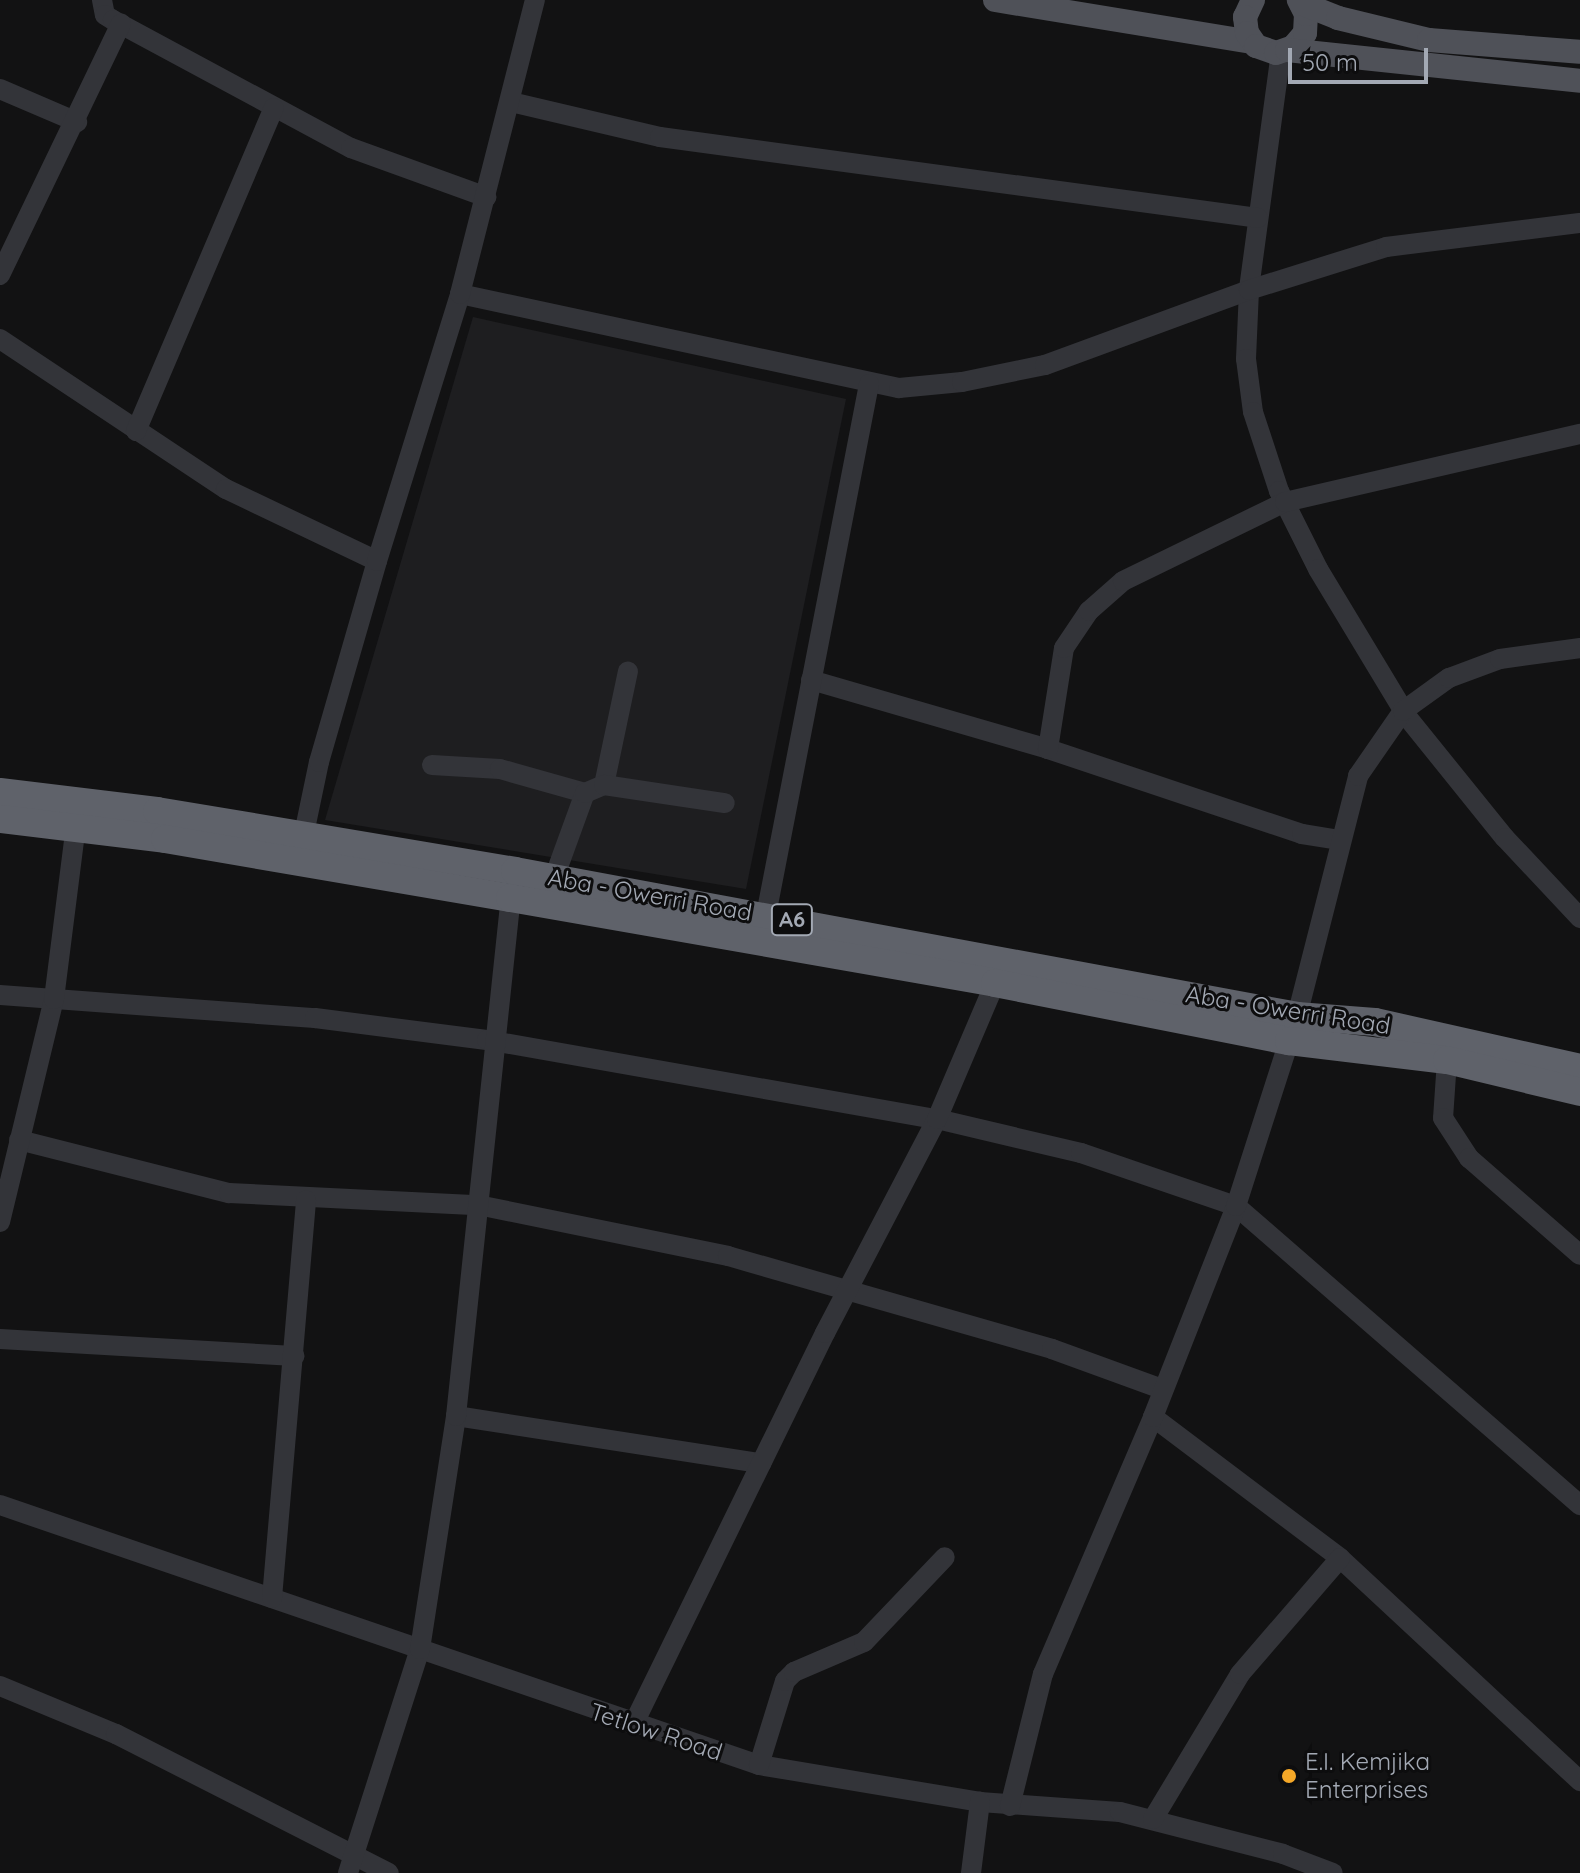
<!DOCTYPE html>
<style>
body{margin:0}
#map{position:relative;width:1580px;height:1873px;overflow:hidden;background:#121213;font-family:Quicksand,sans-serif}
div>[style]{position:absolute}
.built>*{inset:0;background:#1e1e20}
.minor>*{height:20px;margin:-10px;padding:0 10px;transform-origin:10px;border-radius:10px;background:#333439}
.major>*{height:24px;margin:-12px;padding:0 12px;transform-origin:12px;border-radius:12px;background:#4f5158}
.highway>*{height:28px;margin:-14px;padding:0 14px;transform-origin:14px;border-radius:14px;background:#5f626a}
.dots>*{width:22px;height:22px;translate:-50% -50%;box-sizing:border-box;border:4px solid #0d0d0e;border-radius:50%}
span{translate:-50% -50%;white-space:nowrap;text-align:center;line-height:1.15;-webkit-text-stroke:6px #0d0d0e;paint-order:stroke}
.shield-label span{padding:2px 6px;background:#0d0d0e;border:2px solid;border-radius:6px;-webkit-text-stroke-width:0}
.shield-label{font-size:22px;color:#a3a9b4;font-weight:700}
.street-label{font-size:24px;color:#a3a9b4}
.poi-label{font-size:24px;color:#a3a9b4}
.left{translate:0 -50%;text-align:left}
.scale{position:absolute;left:1288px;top:48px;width:140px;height:36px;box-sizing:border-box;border:4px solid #a3a9b4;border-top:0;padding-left:10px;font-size:24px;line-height:28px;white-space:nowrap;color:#a3a9b4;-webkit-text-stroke:6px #0d0d0e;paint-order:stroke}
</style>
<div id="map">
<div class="built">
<i style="clip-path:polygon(473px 317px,846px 399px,746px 889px,325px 820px)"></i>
</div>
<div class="minor">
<i style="left:102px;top:0;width:15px;rotate:79deg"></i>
<i style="left:105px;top:15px;width:9px;rotate:32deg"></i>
<i style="left:113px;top:20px;width:270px;rotate:28.3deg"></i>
<i style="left:351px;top:148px;width:144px;rotate:19.9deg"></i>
<i style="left:1281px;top:52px;width:240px;rotate:97.7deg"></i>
<i style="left:1249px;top:290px;width:69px;rotate:92.5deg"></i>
<i style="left:1246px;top:359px;width:53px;rotate:82.5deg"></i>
<i style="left:1253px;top:412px;width:83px;rotate:71.8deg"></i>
<i style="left:1279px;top:491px;width:87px;rotate:63.4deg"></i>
<i style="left:1318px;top:569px;width:174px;rotate:58.9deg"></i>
<i style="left:1408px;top:718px;width:154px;rotate:51.1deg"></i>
<i style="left:1505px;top:838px;width:110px;rotate:46.8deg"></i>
<i style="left:0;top:89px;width:84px;rotate:23.2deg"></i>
<i style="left:511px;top:102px;width:153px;rotate:13.2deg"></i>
<i style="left:660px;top:137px;width:603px;rotate:7.71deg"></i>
<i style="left:0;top:275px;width:279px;rotate:-64.3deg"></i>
<i style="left:460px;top:294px;width:449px;rotate:12.1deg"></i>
<i style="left:899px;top:388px;width:63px;rotate:-5.4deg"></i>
<i style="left:962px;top:382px;width:85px;rotate:-11.6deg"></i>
<i style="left:1045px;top:365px;width:217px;rotate:-20.2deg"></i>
<i style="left:1249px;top:290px;width:144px;rotate:-17.4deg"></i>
<i style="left:1386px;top:247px;width:195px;rotate:-7.1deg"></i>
<i style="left:0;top:339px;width:271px;rotate:33.6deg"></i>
<i style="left:226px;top:489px;width:167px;rotate:25.5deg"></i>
<i style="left:136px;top:431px;width:351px;rotate:-66.9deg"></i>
<i style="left:811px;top:680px;width:247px;rotate:16.2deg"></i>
<i style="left:1048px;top:749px;width:268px;rotate:18.5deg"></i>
<i style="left:1302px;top:834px;width:37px;rotate:9deg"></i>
<i style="left:1048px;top:749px;width:102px;rotate:-81deg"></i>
<i style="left:1064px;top:648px;width:45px;rotate:-56deg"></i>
<i style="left:1089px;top:611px;width:45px;rotate:-41.4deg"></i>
<i style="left:1123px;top:581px;width:180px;rotate:-26deg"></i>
<i style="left:1285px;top:502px;width:303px;rotate:-13deg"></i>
<i style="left:432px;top:765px;width:68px;rotate:3.4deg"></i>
<i style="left:500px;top:769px;width:88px;rotate:15.8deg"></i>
<i style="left:604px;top:785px;width:116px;rotate:-78.1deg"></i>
<i style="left:301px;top:848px;width:88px;rotate:-78.2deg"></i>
<i style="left:319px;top:762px;width:209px;rotate:-73.9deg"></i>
<i style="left:377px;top:561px;width:280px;rotate:-72.7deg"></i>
<i style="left:460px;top:294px;width:303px;rotate:-75.7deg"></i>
<i style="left:554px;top:878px;width:90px;rotate:-70deg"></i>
<i style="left:585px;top:793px;width:21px;rotate:-23deg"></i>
<i style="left:604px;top:785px;width:122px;rotate:8.5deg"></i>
<i style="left:766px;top:915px;width:541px;rotate:-79.02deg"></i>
<i style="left:0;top:995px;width:316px;rotate:4.2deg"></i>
<i style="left:315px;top:1018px;width:173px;rotate:7.3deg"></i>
<i style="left:487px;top:1040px;width:457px;rotate:10deg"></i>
<i style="left:937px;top:1119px;width:148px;rotate:13.3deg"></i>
<i style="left:1081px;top:1153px;width:164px;rotate:18.9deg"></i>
<i style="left:1236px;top:1206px;width:456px;rotate:41deg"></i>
<i style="left:1447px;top:1060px;width:58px;rotate:93.9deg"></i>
<i style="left:1443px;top:1118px;width:48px;rotate:57deg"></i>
<i style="left:1469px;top:1158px;width:147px;rotate:41.1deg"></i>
<i style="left:19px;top:1140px;width:217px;rotate:14.2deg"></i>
<i style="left:229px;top:1193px;width:249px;rotate:2.8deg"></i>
<i style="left:478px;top:1205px;width:255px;rotate:11.5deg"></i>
<i style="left:728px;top:1256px;width:337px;rotate:16deg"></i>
<i style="left:1052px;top:1349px;width:117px;rotate:20deg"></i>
<i style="left:0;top:1222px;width:229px;rotate:-76.4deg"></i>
<i style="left:54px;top:999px;width:182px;rotate:-82.8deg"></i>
<i style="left:0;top:1339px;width:295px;rotate:3.3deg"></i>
<i style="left:456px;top:1416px;width:309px;rotate:8.8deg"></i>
<i style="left:1153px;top:1417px;width:234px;rotate:37deg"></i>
<i style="left:1340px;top:1558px;width:328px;rotate:42.9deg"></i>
<i style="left:0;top:1505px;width:802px;rotate:18.91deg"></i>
<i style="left:759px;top:1765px;width:224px;rotate:9.5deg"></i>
<i style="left:980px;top:1802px;width:140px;rotate:4.1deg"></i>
<i style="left:1120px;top:1812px;width:168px;rotate:14.4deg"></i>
<i style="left:1283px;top:1854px;width:53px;rotate:20.8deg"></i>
<i style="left:272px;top:1598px;width:399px;rotate:-85.1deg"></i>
<i style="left:0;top:1686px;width:126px;rotate:22.5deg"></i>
<i style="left:116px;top:1734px;width:306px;rotate:27deg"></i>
<i style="left:633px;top:1725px;width:436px;rotate:-63.9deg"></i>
<i style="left:825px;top:1333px;width:242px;rotate:-62.4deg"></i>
<i style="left:937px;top:1119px;width:148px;rotate:-66.9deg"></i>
<i style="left:759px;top:1765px;width:88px;rotate:-72.8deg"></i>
<i style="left:785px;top:1681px;width:13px;rotate:-45deg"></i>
<i style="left:794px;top:1672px;width:76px;rotate:-23.2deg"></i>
<i style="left:864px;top:1642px;width:117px;rotate:-46.4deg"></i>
<i style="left:1010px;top:1806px;width:136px;rotate:-76deg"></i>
<i style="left:1043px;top:1674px;width:280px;rotate:-66.8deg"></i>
<i style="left:1153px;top:1417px;width:227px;rotate:-68.5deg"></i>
<i style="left:1236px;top:1206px;width:200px;rotate:-72.2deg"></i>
<i style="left:1297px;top:1016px;width:248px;rotate:-75.7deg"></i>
<i style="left:1358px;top:776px;width:79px;rotate:-55.3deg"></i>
<i style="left:1403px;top:711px;width:57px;rotate:-35.7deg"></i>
<i style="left:1449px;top:678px;width:54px;rotate:-20.4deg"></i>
<i style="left:1500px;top:659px;width:81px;rotate:-7.8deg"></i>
<i style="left:1153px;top:1819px;width:169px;rotate:-59deg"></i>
<i style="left:1240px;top:1674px;width:153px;rotate:-49.2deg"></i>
<i style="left:348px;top:1873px;width:235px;rotate:-72.2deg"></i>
<i style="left:420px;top:1649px;width:236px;rotate:-81.2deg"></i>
<i style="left:456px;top:1416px;width:533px;rotate:-83.97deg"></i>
<i style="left:971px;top:1873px;width:72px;rotate:-82.8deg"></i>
</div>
<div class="major">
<i style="left:995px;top:0;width:260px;rotate:9.3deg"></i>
<i style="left:1253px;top:0;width:19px;rotate:115deg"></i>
<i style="left:1245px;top:17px;width:16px;rotate:83deg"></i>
<i style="left:1247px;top:33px;width:16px;rotate:55deg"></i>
<i style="left:1256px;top:46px;width:21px;rotate:19deg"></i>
<i style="left:1276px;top:53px;width:18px;rotate:-19deg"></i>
<i style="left:1293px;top:47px;width:18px;rotate:-49deg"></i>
<i style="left:1305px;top:33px;width:19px;rotate:-87deg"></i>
<i style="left:1306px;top:14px;width:16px;rotate:-117deg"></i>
<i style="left:1301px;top:3px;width:40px;rotate:22deg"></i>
<i style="left:1338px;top:18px;width:94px;rotate:13.6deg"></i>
<i style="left:1429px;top:40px;width:151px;rotate:4.5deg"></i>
<i style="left:1287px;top:50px;width:295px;rotate:6deg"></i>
</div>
<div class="highway">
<i style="left:0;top:792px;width:158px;rotate:6.9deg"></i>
<i style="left:157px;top:811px;width:363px;rotate:9.5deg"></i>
<i style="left:515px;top:871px;width:795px;rotate:10.5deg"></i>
<i style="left:1297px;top:1016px;width:78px;rotate:4.4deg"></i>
<i style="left:1375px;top:1022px;width:210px;rotate:12.6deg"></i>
<i style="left:0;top:819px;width:166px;rotate:6.9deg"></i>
<i style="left:165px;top:839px;width:350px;rotate:9.7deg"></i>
<i style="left:510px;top:898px;width:492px;rotate:9.9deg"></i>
<i style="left:995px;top:983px;width:300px;rotate:11.2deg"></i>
<i style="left:1289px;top:1041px;width:159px;rotate:6.9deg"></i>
<i style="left:1447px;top:1060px;width:137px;rotate:13.5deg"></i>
</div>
<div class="dots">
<i style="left:1289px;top:1776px;background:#f5a828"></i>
</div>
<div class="shield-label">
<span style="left:792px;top:920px">A6</span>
</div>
<div class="street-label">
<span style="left:650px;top:895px;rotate:10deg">Aba - Owerri Road</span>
<span style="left:1288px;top:1010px;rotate:9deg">Aba - Owerri Road</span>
<span style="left:656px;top:1732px;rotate:18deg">Tetlow Road</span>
</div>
<div class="poi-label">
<span class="left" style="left:1305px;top:1776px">E.I. Kemjika<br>Enterprises</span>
</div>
<div class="scale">50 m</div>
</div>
